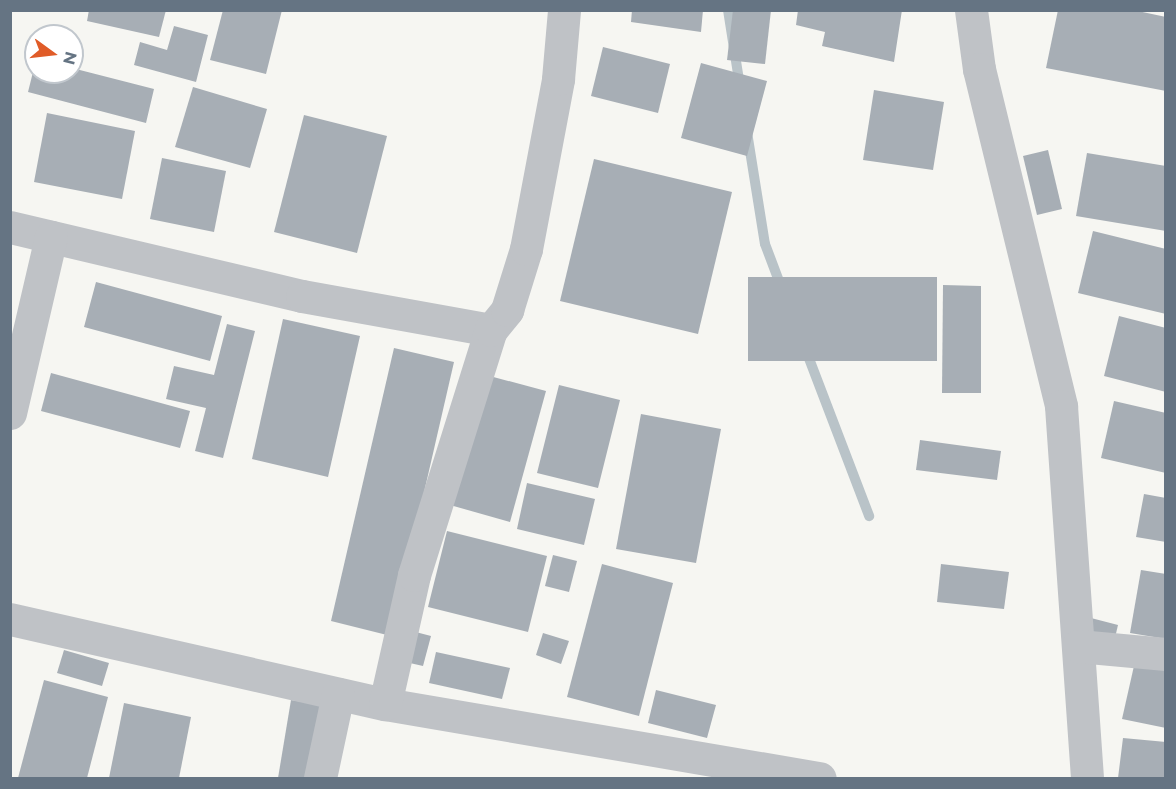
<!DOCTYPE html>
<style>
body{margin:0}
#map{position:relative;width:1176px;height:789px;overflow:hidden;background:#f6f6f2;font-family:Montserrat,sans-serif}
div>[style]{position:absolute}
.stream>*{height:10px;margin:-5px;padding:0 5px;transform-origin:5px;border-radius:5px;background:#b9c3c8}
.building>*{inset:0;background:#a7aeb5}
.street>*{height:33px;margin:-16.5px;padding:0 16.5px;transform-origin:16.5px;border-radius:16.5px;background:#bfc2c6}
span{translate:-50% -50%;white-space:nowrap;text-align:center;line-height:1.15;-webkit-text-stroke:6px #fff;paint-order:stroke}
.frame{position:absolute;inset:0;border:12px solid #657483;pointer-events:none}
.north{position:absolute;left:24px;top:24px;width:60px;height:60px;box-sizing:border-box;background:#fff;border:2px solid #c1c7cd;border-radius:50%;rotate:105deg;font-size:16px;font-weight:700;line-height:24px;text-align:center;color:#657483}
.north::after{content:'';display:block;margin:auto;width:21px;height:27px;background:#e05c28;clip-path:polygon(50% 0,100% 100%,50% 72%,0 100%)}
</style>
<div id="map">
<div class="stream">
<i style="left:728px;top:10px;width:78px;rotate:81.1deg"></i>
<i style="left:747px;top:132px;width:113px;rotate:80.9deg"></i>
<i style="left:765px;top:244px;width:48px;rotate:69.3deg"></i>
<i style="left:805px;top:348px;width:180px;rotate:69.1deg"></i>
</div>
<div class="building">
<i style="clip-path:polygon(89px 10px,166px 10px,159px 37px,87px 21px)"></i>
<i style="clip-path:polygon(223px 10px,282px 10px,266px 74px,210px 60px)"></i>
<i style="clip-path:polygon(632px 10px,703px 10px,701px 32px,631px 22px)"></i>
<i style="clip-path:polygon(733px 10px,771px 10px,765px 64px,727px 60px)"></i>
<i style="clip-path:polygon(798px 10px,902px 10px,894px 62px,822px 46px,825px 32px,796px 25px)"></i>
<i style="clip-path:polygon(1058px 10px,1133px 10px,1166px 17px,1166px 91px,1046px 68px)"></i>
<i style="clip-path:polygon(174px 26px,208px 35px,196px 82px,134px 65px,140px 42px,167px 50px)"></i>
<i style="clip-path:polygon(603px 47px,670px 64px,658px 113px,591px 96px)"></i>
<i style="clip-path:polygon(701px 63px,767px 81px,747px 156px,681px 138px)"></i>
<i style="clip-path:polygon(35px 64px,36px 72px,72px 72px,72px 68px,154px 89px,146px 123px,28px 92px)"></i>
<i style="clip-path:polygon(193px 87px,267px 109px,250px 168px,175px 147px)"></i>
<i style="clip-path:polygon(874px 90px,944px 102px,933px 170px,863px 160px)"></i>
<i style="clip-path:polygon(47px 113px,135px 131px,122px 199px,34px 182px)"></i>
<i style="clip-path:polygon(304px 115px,387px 136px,357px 253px,274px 232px)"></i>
<i style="clip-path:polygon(1048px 150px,1062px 209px,1037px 215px,1023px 156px)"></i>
<i style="clip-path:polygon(1087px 153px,1166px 166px,1166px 231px,1076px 216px)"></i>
<i style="clip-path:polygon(162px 158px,226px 171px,214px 232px,150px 219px)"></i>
<i style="clip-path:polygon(594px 159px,732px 192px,698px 334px,560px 301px)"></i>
<i style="clip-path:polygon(1093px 231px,1166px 249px,1166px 314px,1078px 293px)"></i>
<i style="clip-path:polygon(748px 277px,937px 277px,937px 361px,748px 361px)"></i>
<i style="clip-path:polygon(96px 282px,222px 316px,210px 361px,84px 327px)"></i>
<i style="clip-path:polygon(943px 285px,981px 286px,981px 393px,942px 393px)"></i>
<i style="clip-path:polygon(1119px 316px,1166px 328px,1166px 392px,1104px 376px)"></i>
<i style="clip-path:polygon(283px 319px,360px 336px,328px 477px,252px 459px)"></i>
<i style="clip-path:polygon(227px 324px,255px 331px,223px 458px,195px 451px,206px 408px,166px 399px,174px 366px,214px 375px)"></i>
<i style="clip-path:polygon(394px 348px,454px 362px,391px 636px,331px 621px)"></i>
<i style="clip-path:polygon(51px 373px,190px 411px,180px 448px,41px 411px)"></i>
<i style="clip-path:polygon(486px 375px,546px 391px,510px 522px,450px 505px)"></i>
<i style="clip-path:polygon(559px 385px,620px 400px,598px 488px,537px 473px)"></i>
<i style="clip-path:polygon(1114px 401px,1166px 413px,1166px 473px,1101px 458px)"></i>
<i style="clip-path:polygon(641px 414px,721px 429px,696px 563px,616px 549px)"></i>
<i style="clip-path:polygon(920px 440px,1001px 451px,997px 480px,916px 470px)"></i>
<i style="clip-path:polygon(527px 483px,595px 499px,584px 545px,517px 529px)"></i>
<i style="clip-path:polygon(1144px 494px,1166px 498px,1166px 542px,1136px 537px)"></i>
<i style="clip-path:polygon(447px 531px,547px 556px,528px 632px,428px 607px)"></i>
<i style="clip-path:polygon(553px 555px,577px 561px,569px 592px,545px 586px)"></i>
<i style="clip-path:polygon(602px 564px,673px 583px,639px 716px,567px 697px)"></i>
<i style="clip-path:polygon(941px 564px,1009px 572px,1004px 609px,937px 602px)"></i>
<i style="clip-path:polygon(1141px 570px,1166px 574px,1166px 639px,1130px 633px)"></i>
<i style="clip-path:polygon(1091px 618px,1118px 625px,1114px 642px,1087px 636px)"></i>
<i style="clip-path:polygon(408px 630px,431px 636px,423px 666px,401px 661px)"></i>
<i style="clip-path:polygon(543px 633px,569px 641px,561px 664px,536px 655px)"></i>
<i style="clip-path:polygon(64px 650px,109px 663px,102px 686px,57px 673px)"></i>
<i style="clip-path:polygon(436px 652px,510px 668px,502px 699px,429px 683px)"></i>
<i style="clip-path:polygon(1136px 657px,1166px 663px,1166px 728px,1122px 719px)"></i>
<i style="clip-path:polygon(44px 680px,108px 697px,87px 778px,18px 778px)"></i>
<i style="clip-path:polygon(656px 690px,716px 705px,707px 738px,648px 723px)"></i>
<i style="clip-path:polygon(291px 700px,321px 705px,309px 778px,278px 778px)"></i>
<i style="clip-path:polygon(124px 703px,191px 717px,179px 778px,109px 778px)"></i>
<i style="clip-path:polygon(1123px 738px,1166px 742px,1166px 778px,1118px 778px)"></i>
</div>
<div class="street">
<i style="left:971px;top:10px;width:60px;rotate:82.3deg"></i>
<i style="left:979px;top:69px;width:347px;rotate:76.3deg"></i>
<i style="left:1061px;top:406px;width:373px;rotate:86deg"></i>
<i style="left:10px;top:227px;width:300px;rotate:13.3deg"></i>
<i style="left:302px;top:296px;width:192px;rotate:10.2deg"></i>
<i style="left:10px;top:413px;width:181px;rotate:-76.9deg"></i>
<i style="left:10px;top:619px;width:385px;rotate:12.8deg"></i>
<i style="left:385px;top:704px;width:441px;rotate:9.7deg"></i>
<i style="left:1078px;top:646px;width:88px;rotate:5.2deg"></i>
<i style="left:385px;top:704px;width:132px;rotate:-77.3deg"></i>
<i style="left:414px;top:575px;width:257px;rotate:-72.6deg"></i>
<i style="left:491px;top:330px;width:26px;rotate:-51deg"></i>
<i style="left:507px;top:310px;width:64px;rotate:-72.7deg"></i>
<i style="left:526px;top:249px;width:173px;rotate:-79.3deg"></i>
<i style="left:558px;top:79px;width:69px;rotate:-85deg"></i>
<i style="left:320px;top:778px;width:86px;rotate:-77.9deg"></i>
</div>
<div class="frame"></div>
<div class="north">N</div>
</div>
